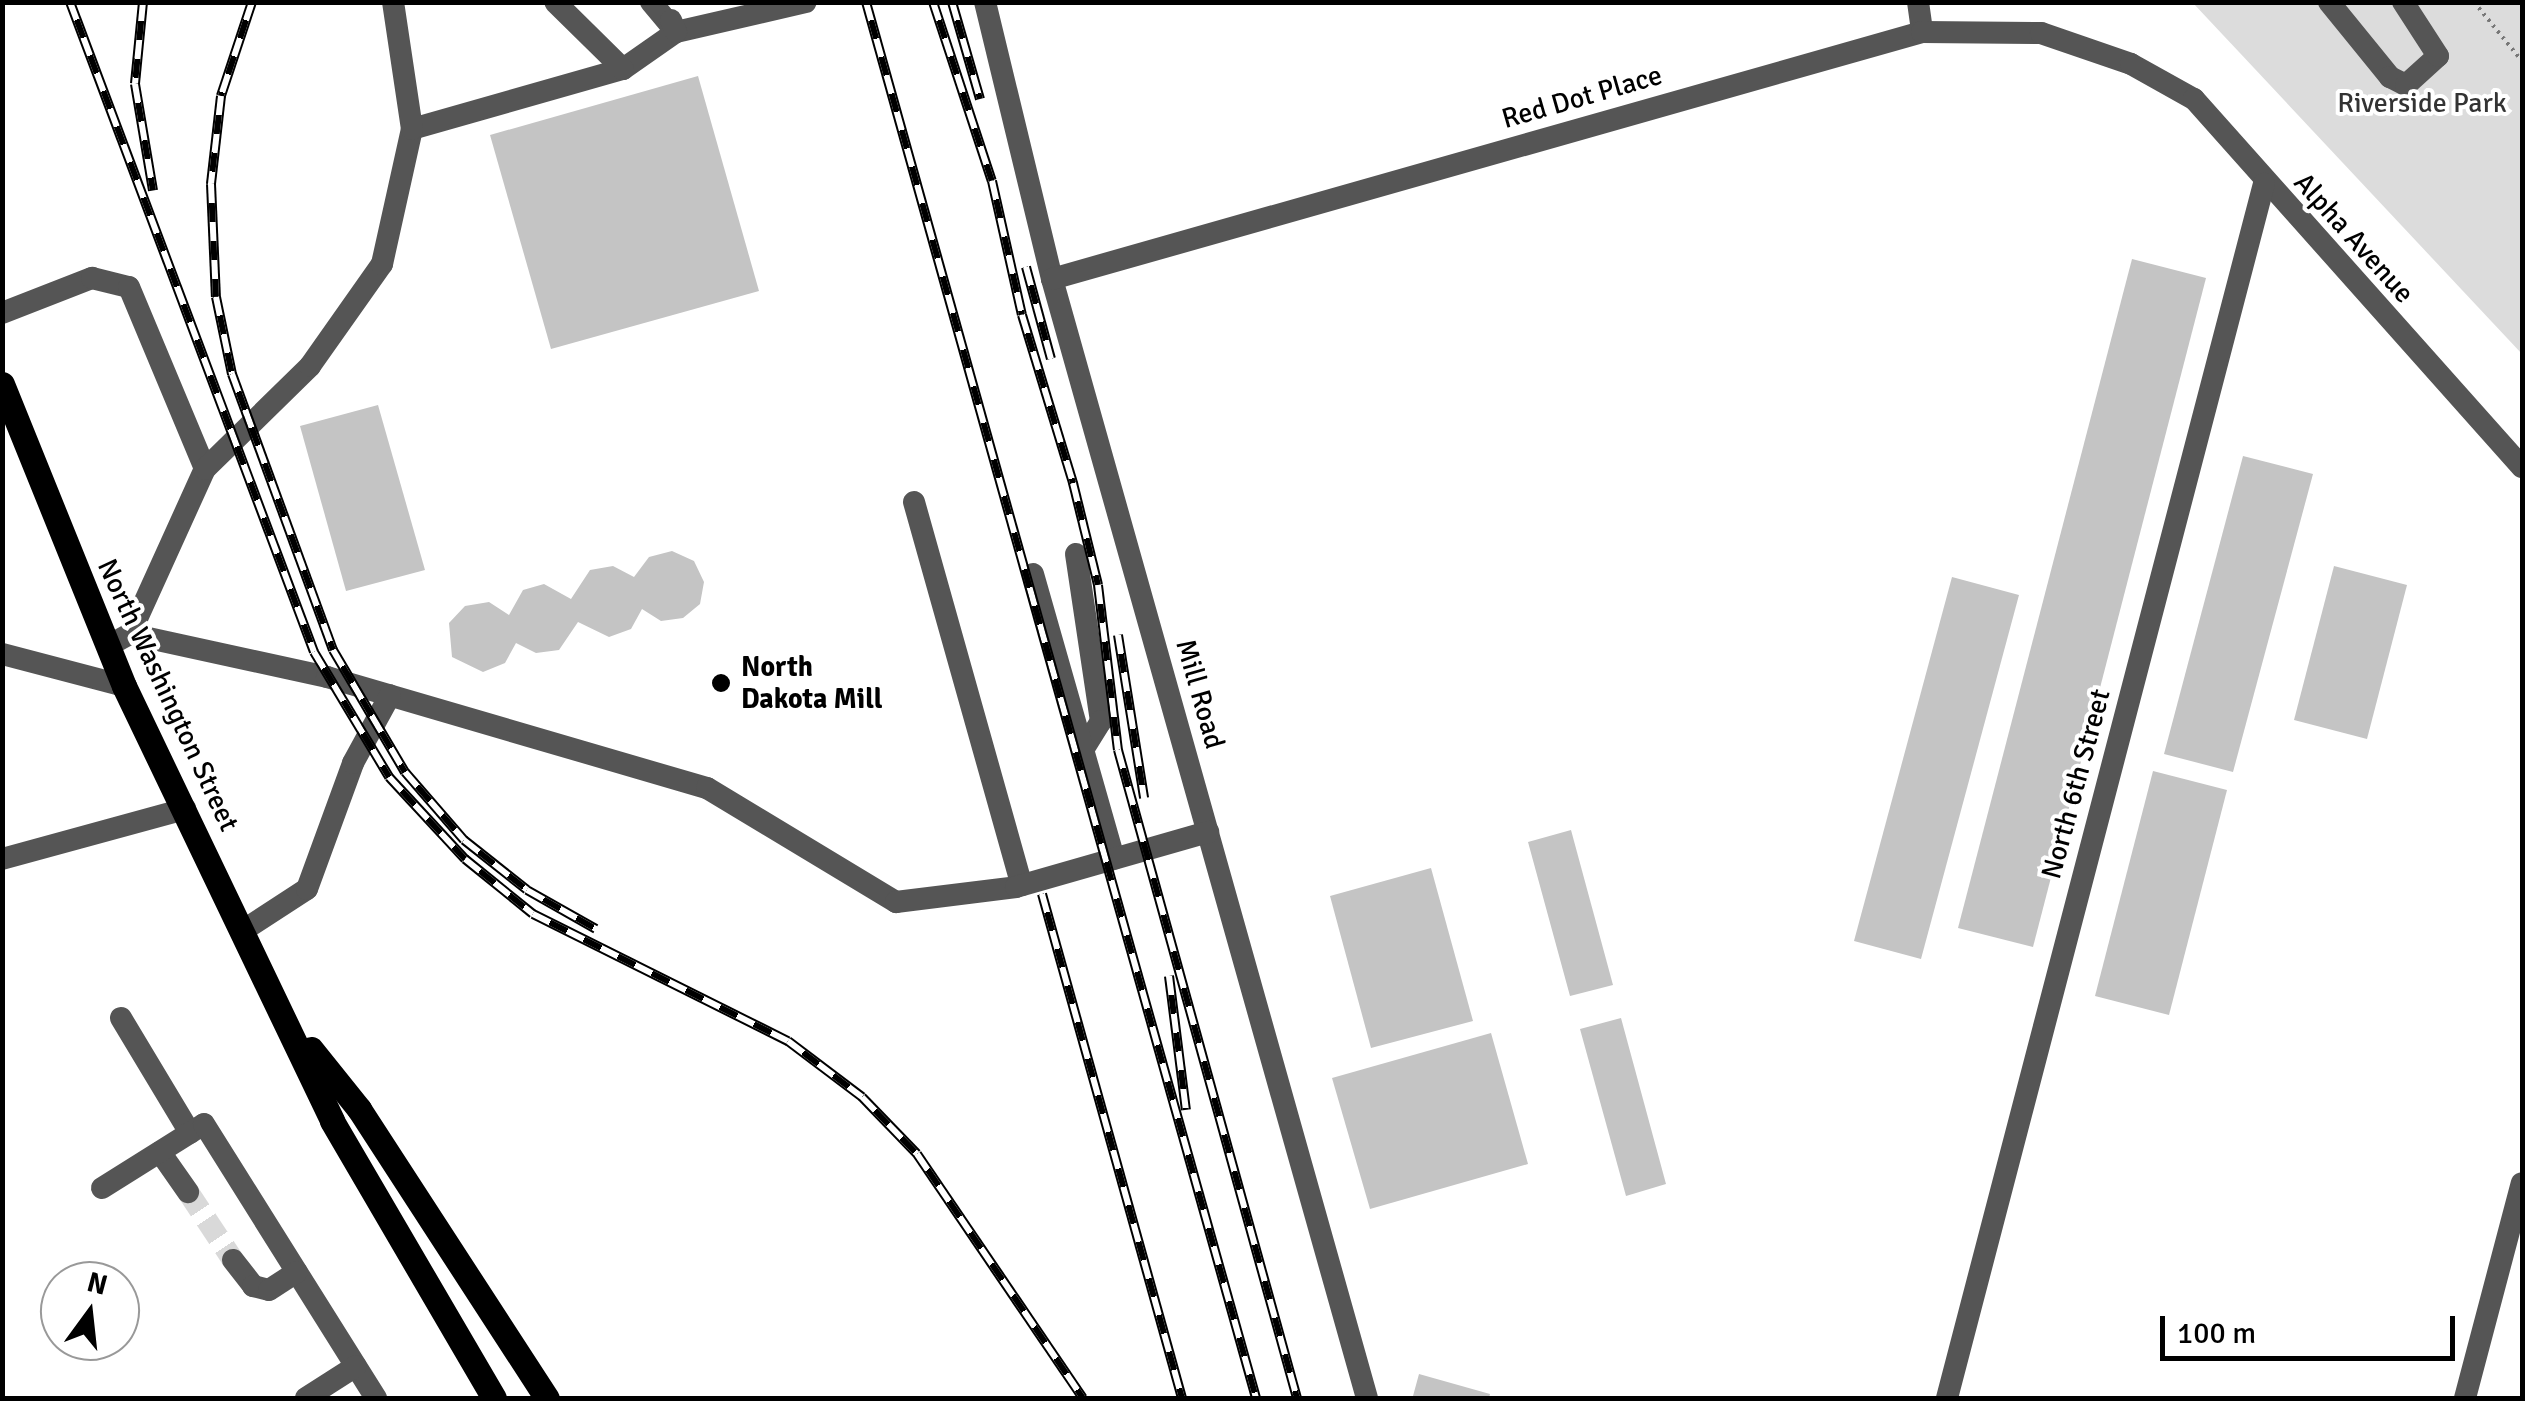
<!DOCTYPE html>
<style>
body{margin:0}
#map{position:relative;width:2525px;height:1401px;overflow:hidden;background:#fff;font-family:Signika,sans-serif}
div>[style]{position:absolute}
.green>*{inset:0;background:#dcdcdc}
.building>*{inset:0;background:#c4c4c4}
.minor-tunnel>*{height:22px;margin-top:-11px;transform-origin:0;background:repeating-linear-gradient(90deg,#d9d9d9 0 22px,transparent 0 33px)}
.path>*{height:4px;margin-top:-2px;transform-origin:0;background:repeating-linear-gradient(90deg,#777 0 2.5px,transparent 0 7.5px)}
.minor>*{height:22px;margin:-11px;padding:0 11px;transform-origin:11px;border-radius:11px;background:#555}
.major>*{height:25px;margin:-12.5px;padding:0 12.5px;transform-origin:12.5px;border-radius:12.5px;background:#000}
.rail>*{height:10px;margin-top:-5px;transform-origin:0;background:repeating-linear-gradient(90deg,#fff 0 19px,#000 0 38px);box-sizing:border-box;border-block:2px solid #000}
.dots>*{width:28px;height:28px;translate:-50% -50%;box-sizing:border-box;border:5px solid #fff;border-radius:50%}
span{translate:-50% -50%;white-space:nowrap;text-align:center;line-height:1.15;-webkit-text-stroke:8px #fff;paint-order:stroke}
.street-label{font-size:28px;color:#000}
.park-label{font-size:28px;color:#333}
.poi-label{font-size:28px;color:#000;font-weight:700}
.left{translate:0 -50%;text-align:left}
.frame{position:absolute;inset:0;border:5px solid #000;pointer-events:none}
.north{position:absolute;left:40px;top:1261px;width:100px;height:100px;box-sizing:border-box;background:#fff;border:2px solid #999;border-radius:50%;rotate:15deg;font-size:28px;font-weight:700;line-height:40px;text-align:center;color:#000}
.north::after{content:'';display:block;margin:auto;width:35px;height:45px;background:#000;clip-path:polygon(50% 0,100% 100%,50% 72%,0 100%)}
.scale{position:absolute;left:2160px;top:1316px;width:295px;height:45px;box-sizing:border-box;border:5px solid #000;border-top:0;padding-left:12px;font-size:30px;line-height:35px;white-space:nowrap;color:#000;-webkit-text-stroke:8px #fff;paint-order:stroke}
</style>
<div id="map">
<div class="green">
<i style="clip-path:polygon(2193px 3px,2522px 3px,2522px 354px)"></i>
</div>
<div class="building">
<i style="clip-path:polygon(698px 76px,759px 291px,551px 349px,490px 135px)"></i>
<i style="clip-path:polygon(2132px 259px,2206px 278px,2033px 947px,1958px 928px)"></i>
<i style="clip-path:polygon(378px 405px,425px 570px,346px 591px,300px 426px)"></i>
<i style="clip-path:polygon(2243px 456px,2313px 474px,2233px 772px,2164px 754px)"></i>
<i style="clip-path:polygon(672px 551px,694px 561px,704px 582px,700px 604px,683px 618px,661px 621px,642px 609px,631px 629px,609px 637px,578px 622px,559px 650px,536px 653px,516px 643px,505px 663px,483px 672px,452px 657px,449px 623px,465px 606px,489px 602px,509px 615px,523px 590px,544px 584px,571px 599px,590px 570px,613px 566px,634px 577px,649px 557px)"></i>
<i style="clip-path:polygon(2334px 566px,2407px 585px,2367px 739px,2294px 720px)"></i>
<i style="clip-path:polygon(1952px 577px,2019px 595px,1921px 959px,1854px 941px)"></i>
<i style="clip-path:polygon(2153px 771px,2227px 790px,2169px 1015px,2095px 996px)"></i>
<i style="clip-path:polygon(1571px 830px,1613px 985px,1570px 996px,1528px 842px)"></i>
<i style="clip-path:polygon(1431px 868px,1473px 1021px,1371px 1048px,1330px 896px)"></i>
<i style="clip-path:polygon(1621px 1018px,1666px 1184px,1626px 1196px,1580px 1029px)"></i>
<i style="clip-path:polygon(1491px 1033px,1528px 1164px,1370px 1209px,1332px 1078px)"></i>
<i style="clip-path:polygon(1419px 1374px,1490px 1394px,1489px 1398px,1413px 1396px)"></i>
</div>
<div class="minor-tunnel">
<i style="left:188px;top:1192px;width:82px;rotate:56.5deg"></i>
</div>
<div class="path">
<i style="left:2474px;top:2px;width:76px;rotate:50.9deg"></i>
<i style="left:2522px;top:191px;width:40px;rotate:90deg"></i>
</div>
<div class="minor">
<i style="left:651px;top:2px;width:39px;rotate:50deg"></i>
<i style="left:676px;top:32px;width:133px;rotate:-13deg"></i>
<i style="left:985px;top:2px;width:285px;rotate:76.4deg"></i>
<i style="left:1052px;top:279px;width:1162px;rotate:74.28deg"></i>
<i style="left:1918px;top:2px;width:30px;rotate:82deg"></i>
<i style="left:2329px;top:2px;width:97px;rotate:50.9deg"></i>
<i style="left:2390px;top:77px;width:18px;rotate:27deg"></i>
<i style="left:2406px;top:85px;width:43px;rotate:-42.2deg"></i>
<i style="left:2438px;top:56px;width:64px;rotate:-122.9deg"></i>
<i style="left:623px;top:69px;width:65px;rotate:-34.9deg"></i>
<i style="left:676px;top:32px;width:13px;rotate:-113deg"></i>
<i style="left:412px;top:129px;width:219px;rotate:-15.9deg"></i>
<i style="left:623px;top:69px;width:95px;rotate:-135.4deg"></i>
<i style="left:1052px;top:279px;width:904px;rotate:-15.85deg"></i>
<i style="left:1922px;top:32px;width:119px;rotate:0.5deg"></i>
<i style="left:2041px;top:33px;width:95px;rotate:19deg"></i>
<i style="left:2131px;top:64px;width:72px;rotate:29.1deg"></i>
<i style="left:2194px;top:99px;width:493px;rotate:48.3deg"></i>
<i style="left:2px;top:313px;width:97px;rotate:-21.3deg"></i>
<i style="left:92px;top:278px;width:38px;rotate:14deg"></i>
<i style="left:129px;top:287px;width:197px;rotate:67.3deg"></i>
<i style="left:914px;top:502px;width:398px;rotate:74.3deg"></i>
<i style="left:1076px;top:554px;width:169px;rotate:81.5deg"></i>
<i style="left:1101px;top:721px;width:34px;rotate:122deg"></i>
<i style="left:1033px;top:574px;width:296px;rotate:74.1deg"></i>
<i style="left:130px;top:634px;width:181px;rotate:-65.6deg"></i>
<i style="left:205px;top:469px;width:147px;rotate:-44.4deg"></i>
<i style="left:310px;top:366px;width:125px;rotate:-54.8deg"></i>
<i style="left:382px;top:264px;width:138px;rotate:-77.5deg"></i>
<i style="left:412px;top:129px;width:128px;rotate:-98.5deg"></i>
<i style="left:108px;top:646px;width:25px;rotate:-29deg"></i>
<i style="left:130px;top:634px;width:202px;rotate:12.3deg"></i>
<i style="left:327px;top:677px;width:396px;rotate:16.3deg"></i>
<i style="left:707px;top:788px;width:221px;rotate:31.1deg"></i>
<i style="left:896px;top:902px;width:121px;rotate:-7.1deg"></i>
<i style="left:1016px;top:887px;width:200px;rotate:-16deg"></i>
<i style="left:2px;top:654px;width:126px;rotate:14.7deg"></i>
<i style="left:2px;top:859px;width:190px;rotate:-15.3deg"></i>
<i style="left:244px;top:930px;width:75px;rotate:-33.1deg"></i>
<i style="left:307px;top:889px;width:134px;rotate:-69.9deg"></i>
<i style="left:353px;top:763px;width:77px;rotate:-61.4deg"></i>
<i style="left:121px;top:1018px;width:134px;rotate:59deg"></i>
<i style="left:160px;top:1152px;width:49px;rotate:55deg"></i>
<i style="left:102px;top:1188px;width:120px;rotate:-32.1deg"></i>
<i style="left:204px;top:1124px;width:324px;rotate:57.9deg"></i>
<i style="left:233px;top:1260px;width:33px;rotate:52deg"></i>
<i style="left:253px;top:1286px;width:16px;rotate:14deg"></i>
<i style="left:269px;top:1290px;width:33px;rotate:-33deg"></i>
<i style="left:306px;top:1398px;width:59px;rotate:-32.6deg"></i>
<i style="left:1947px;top:1398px;width:1255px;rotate:-75.37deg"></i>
<i style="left:2465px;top:1398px;width:222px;rotate:-75.2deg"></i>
</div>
<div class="major">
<i style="left:2px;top:384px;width:326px;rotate:68deg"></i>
<i style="left:124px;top:686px;width:482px;rotate:64.4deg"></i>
<i style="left:332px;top:1121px;width:321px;rotate:59.7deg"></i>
<i style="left:311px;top:1049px;width:77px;rotate:51.3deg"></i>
<i style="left:359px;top:1109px;width:345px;rotate:57deg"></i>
</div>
<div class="rail">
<i style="left:70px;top:2px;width:694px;rotate:69.42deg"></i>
<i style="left:314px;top:652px;width:146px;rotate:59deg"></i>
<i style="left:389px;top:777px;width:112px;rotate:47.2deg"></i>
<i style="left:465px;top:859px;width:87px;rotate:39deg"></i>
<i style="left:533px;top:914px;width:285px;rotate:26.5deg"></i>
<i style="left:788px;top:1041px;width:93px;rotate:37.1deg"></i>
<i style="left:862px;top:1097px;width:79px;rotate:46deg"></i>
<i style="left:917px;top:1154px;width:295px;rotate:55.8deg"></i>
<i style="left:143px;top:2px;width:82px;rotate:95.6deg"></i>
<i style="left:135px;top:84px;width:108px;rotate:80.4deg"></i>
<i style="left:252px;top:2px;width:99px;rotate:108.3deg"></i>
<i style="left:221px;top:96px;width:89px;rotate:96.5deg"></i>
<i style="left:211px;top:184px;width:113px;rotate:87.5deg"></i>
<i style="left:216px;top:297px;width:79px;rotate:78.3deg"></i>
<i style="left:232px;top:374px;width:294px;rotate:69.9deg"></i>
<i style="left:333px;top:650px;width:142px;rotate:59.5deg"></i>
<i style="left:405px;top:772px;width:90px;rotate:49.1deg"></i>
<i style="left:464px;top:840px;width:80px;rotate:38.4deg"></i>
<i style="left:527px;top:890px;width:79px;rotate:29.5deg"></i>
<i style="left:866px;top:2px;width:1449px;rotate:74.39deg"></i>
<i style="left:933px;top:2px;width:188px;rotate:71.8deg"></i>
<i style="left:992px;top:181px;width:137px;rotate:77.4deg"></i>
<i style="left:1022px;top:315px;width:176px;rotate:73.1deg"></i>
<i style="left:1073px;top:483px;width:105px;rotate:76.2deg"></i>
<i style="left:1098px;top:585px;width:166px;rotate:83.1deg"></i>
<i style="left:1118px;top:750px;width:672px;rotate:74.56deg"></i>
<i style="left:952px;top:2px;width:101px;rotate:73.9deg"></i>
<i style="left:1026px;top:267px;width:95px;rotate:74.8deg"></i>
<i style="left:1118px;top:635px;width:165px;rotate:80.9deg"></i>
<i style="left:1042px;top:894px;width:523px;rotate:74.48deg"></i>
<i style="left:1169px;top:976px;width:135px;rotate:82.8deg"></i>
</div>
<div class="dots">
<i style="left:721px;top:683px;background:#000"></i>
</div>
<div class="street-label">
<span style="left:1582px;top:97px;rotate:-16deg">Red Dot Place</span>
<span style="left:2354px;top:238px;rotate:48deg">Alpha Avenue</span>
<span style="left:1200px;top:694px;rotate:74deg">Mill Road</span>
<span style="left:168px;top:695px;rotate:65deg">North Washington Street</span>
<span style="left:2076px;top:784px;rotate:-75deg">North 6th Street</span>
</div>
<div class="park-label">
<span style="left:2422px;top:103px">Riverside Park</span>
</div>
<div class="poi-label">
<span class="left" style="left:741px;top:683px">North<br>Dakota Mill</span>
</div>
<div class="frame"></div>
<div class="north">N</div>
<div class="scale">100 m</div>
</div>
